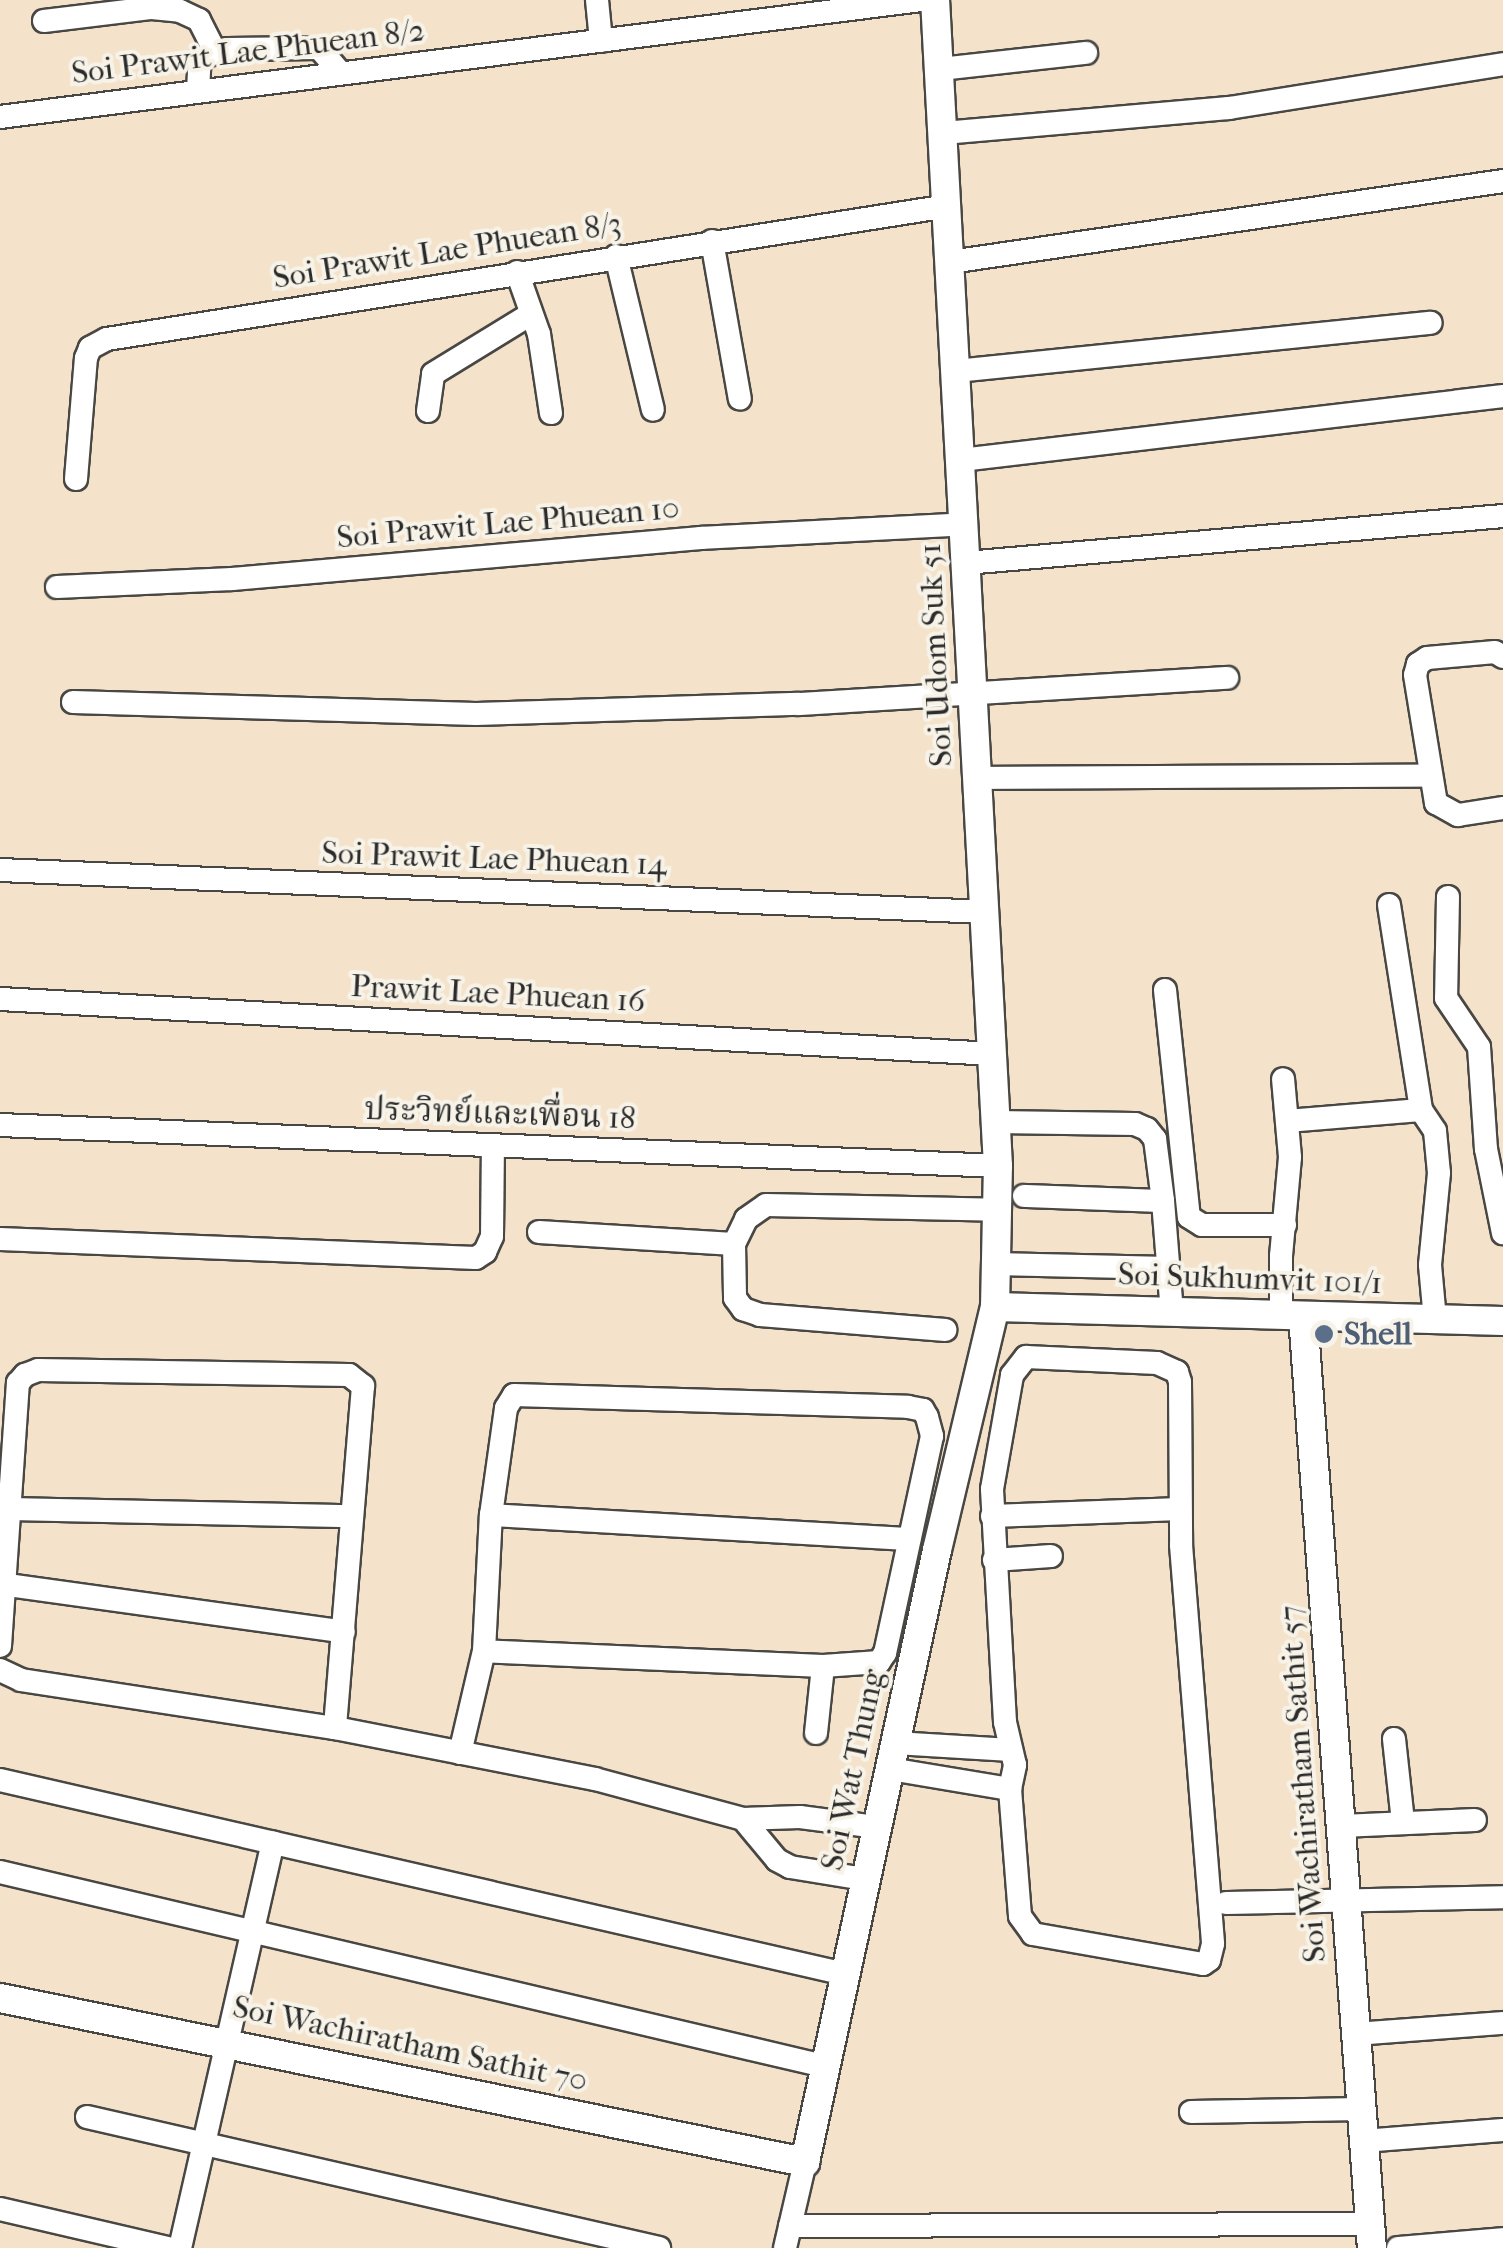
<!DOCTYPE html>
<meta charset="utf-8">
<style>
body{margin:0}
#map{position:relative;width:1503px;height:2248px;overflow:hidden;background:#f4e3ca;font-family:"IM FELL French Canon","Noto Serif Thai",serif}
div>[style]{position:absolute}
.roads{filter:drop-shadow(2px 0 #494743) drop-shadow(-2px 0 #494743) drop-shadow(0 2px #494743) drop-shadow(0 -2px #494743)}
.minor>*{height:22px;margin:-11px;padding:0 11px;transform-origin:11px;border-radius:11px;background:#fff}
.tertiary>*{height:28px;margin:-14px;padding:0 14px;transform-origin:14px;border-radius:14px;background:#fff}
.dots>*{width:28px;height:28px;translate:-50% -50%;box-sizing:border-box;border:5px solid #f7f3e8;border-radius:50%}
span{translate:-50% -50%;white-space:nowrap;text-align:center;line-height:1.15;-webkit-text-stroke:8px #f7f3e8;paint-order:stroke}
.street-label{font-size:32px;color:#2b2b2b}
.service-label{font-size:32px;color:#4e5e75;font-weight:700}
.left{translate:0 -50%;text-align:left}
</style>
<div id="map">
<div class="roads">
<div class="minor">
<i style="left:597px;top:0;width:41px;rotate:84.4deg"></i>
<i style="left:44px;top:21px;width:109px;rotate:-6.9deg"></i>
<i style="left:152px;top:8px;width:28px;rotate:6deg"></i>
<i style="left:180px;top:11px;width:21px;rotate:25deg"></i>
<i style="left:199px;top:20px;width:35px;rotate:63deg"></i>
<i style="left:940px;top:69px;width:147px;rotate:-6.3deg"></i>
<i style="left:198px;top:91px;width:33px;rotate:-87deg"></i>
<i style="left:200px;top:58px;width:28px;rotate:-18deg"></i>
<i style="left:227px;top:49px;width:92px;rotate:-0.6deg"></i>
<i style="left:319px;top:48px;width:32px;rotate:49deg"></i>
<i style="left:0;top:117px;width:928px;rotate:-7.24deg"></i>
<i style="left:943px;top:133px;width:287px;rotate:-5deg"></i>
<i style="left:1229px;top:108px;width:278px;rotate:-9.1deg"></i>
<i style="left:712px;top:241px;width:160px;rotate:80deg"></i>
<i style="left:616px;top:256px;width:158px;rotate:76.5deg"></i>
<i style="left:950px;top:262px;width:559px;rotate:-8.33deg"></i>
<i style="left:517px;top:272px;width:66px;rotate:70.5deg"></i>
<i style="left:539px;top:334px;width:80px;rotate:81.4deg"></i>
<i style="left:956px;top:371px;width:477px;rotate:-5.8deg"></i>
<i style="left:428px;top:411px;width:37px;rotate:-82deg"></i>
<i style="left:433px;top:374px;width:115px;rotate:-31.5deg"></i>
<i style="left:961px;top:460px;width:546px;rotate:-6.73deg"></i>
<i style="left:76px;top:479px;width:121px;rotate:-85.3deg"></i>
<i style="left:86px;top:358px;width:11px;rotate:-68deg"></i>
<i style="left:90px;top:348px;width:19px;rotate:-28deg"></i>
<i style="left:107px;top:339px;width:851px;rotate:-8.99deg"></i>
<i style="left:966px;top:563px;width:539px;rotate:-5deg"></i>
<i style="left:57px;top:587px;width:175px;rotate:-2.6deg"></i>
<i style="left:232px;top:579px;width:471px;rotate:-5deg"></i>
<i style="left:701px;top:538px;width:263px;rotate:-3deg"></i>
<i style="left:1503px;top:657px;width:9px;rotate:-148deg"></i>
<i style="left:1495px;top:652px;width:68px;rotate:175deg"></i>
<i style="left:1427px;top:658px;width:11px;rotate:146deg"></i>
<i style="left:1418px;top:664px;width:11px;rotate:105deg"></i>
<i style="left:1415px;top:675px;width:130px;rotate:80.7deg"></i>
<i style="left:1436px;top:803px;width:25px;rotate:29deg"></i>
<i style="left:1458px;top:815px;width:46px;rotate:-8.8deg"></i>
<i style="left:73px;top:702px;width:403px;rotate:1.7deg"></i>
<i style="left:476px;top:714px;width:323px;rotate:-1.8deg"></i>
<i style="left:799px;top:704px;width:429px;rotate:-3.5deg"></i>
<i style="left:977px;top:778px;width:453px;rotate:-0.3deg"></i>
<i style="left:0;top:870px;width:985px;rotate:2.44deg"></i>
<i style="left:1448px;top:897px;width:101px;rotate:91.1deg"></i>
<i style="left:1446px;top:998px;width:59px;rotate:56deg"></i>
<i style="left:1479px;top:1047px;width:102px;rotate:86.1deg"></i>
<i style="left:1486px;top:1149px;width:86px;rotate:78.6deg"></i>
<i style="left:1389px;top:905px;width:207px;rotate:81.1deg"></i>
<i style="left:1421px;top:1110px;width:25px;rotate:56deg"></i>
<i style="left:1435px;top:1131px;width:42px;rotate:84.6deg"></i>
<i style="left:1439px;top:1173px;width:92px;rotate:95.6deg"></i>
<i style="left:1430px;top:1265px;width:55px;rotate:84.8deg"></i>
<i style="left:1165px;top:990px;width:228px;rotate:84deg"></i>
<i style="left:1189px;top:1217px;width:15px;rotate:32deg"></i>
<i style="left:1202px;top:1225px;width:83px"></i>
<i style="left:0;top:999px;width:994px;rotate:3.17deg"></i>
<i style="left:1287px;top:1121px;width:134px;rotate:-4.7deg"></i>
<i style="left:995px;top:1122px;width:140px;rotate:0.8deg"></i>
<i style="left:1135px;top:1124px;width:13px;rotate:23deg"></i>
<i style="left:1147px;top:1129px;width:13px;rotate:51deg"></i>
<i style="left:1155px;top:1139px;width:63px;rotate:82.6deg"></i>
<i style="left:1163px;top:1201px;width:111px;rotate:85.4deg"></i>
<i style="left:0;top:1125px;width:999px;rotate:2.35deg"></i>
<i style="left:1024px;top:1196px;width:139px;rotate:2.1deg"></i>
<i style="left:539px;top:1232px;width:195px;rotate:3.5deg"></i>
<i style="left:734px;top:1244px;width:28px;rotate:-64deg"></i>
<i style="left:746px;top:1219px;width:24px;rotate:-35deg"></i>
<i style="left:766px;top:1205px;width:231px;rotate:1.2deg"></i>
<i style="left:0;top:1239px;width:476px;rotate:2.3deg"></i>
<i style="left:476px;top:1258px;width:11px;rotate:-34deg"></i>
<i style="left:485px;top:1252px;width:17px;rotate:-66deg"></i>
<i style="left:492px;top:1236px;width:90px;rotate:-89.4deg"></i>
<i style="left:734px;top:1244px;width:54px;rotate:88.9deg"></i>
<i style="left:735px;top:1298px;width:14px;rotate:54deg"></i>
<i style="left:743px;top:1309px;width:18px;rotate:19deg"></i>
<i style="left:760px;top:1315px;width:186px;rotate:4.6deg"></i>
<i style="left:995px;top:1264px;width:174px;rotate:1.3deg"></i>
<i style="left:1281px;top:1315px;width:59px;rotate:-90deg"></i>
<i style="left:1281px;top:1256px;width:99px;rotate:-84.8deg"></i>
<i style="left:1290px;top:1157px;width:78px;rotate:-95.1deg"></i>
<i style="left:1026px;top:1357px;width:131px;rotate:2.6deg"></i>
<i style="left:1157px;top:1363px;width:22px;rotate:24deg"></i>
<i style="left:1177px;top:1372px;width:10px;rotate:73deg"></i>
<i style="left:1180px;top:1382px;width:163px;rotate:89.6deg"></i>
<i style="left:1181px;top:1545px;width:400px;rotate:85.4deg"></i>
<i style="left:1213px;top:1944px;width:16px;rotate:104deg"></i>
<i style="left:1209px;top:1960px;width:7px;rotate:146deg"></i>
<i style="left:1203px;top:1964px;width:173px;rotate:-170deg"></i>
<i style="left:1033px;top:1934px;width:22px;rotate:-126deg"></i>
<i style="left:1020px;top:1916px;width:127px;rotate:-94.5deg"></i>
<i style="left:1010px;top:1789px;width:25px;rotate:-78deg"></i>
<i style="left:1015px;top:1765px;width:44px;rotate:-103.1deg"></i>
<i style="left:1005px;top:1722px;width:233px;rotate:-93.2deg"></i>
<i style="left:992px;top:1489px;width:116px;rotate:-80deg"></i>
<i style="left:1012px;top:1375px;width:23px;rotate:-52deg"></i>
<i style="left:9px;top:1509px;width:343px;rotate:1.2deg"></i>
<i style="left:491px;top:1515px;width:419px;rotate:3.3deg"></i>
<i style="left:992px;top:1516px;width:188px;rotate:-2.1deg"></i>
<i style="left:994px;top:1560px;width:57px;rotate:-4deg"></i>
<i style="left:0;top:1584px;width:347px;rotate:7.9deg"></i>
<i style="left:0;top:1646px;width:264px;rotate:-86.1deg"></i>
<i style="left:18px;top:1383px;width:11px;rotate:-49deg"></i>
<i style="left:25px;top:1375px;width:14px;rotate:-21deg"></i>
<i style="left:38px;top:1370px;width:311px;rotate:0.9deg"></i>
<i style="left:349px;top:1375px;width:18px;rotate:38deg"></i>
<i style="left:363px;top:1386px;width:343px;rotate:94.7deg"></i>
<i style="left:0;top:1670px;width:23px;rotate:25deg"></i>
<i style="left:21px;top:1680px;width:318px;rotate:8.7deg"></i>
<i style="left:335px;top:1728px;width:265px;rotate:11.1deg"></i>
<i style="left:595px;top:1779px;width:153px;rotate:15.1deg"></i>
<i style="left:743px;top:1819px;width:57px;rotate:-2deg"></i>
<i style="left:800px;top:1817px;width:78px;rotate:7.4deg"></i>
<i style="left:816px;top:1733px;width:67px;rotate:-84deg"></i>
<i style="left:1394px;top:1739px;width:83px;rotate:83.8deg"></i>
<i style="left:895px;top:1743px;width:116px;rotate:3.5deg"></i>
<i style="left:460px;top:1753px;width:105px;rotate:-76.8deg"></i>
<i style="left:484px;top:1651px;width:136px;rotate:-87.1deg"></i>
<i style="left:491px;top:1515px;width:108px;rotate:-82deg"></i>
<i style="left:506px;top:1408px;width:15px;rotate:-58deg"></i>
<i style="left:514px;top:1395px;width:394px;rotate:1.7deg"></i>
<i style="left:908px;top:1407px;width:15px;rotate:11deg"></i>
<i style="left:923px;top:1410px;width:8px;rotate:60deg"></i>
<i style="left:927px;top:1417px;width:20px;rotate:75deg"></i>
<i style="left:932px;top:1436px;width:222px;rotate:102.2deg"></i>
<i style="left:885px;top:1653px;width:11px;rotate:124deg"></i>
<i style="left:879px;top:1662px;width:56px;rotate:175.9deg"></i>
<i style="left:823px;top:1666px;width:339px;rotate:-177.5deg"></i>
<i style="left:890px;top:1769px;width:122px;rotate:9.5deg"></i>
<i style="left:0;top:1780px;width:867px;rotate:12.93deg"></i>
<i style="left:743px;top:1819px;width:53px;rotate:50.3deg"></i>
<i style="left:777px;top:1860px;width:15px;rotate:28deg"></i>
<i style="left:790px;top:1867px;width:76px;rotate:9.1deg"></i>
<i style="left:1342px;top:1826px;width:133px;rotate:-2.6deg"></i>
<i style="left:0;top:1872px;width:847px;rotate:13.25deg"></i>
<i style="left:1226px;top:1903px;width:277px;rotate:-1.2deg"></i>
<i style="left:1356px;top:2034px;width:147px;rotate:-4.3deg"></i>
<i style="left:1191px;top:2112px;width:170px;rotate:-1deg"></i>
<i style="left:87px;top:2117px;width:587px;rotate:12.9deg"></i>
<i style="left:1363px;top:2141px;width:140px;rotate:-4.5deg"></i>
<i style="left:0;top:2209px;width:172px;rotate:13.1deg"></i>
<i style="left:790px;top:2226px;width:580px;rotate:-0.2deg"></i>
<i style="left:180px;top:2248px;width:416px;rotate:-77.1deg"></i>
<i style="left:785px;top:2248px;width:88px;rotate:-76.9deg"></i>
<i style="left:1398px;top:2248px;width:105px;rotate:-4.9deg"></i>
</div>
<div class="tertiary">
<i style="left:995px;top:1307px;width:508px;rotate:1.58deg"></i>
<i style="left:1303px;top:1316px;width:935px;rotate:85.77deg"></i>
<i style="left:0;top:1998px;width:822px;rotate:11.52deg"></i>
<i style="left:805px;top:2162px;width:626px;rotate:-77.83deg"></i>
<i style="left:937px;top:1550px;width:250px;rotate:-76.6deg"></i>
<i style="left:995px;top:1307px;width:141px;rotate:-88.8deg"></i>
<i style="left:998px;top:1166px;width:1168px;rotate:-93.09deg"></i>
</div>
</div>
<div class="dots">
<i style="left:1324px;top:1334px;background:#5c6f8a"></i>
</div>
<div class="street-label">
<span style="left:248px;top:52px;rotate:-7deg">Soi Prawit Lae Phuean 8/2</span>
<span style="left:447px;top:251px;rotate:-9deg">Soi Prawit Lae Phuean 8/3</span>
<span style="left:508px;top:523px;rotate:-5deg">Soi Prawit Lae Phuean 10</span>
<span style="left:936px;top:655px;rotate:-93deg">Soi Udom Suk 51</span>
<span style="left:494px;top:859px;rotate:2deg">Soi Prawit Lae Phuean 14</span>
<span style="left:498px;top:994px;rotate:3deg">Prawit Lae Phuean 16</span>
<span style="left:500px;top:1114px;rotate:2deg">ประวิทย์และเพื่อน 18</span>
<span style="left:1250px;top:1279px;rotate:2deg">Soi Sukhumvit 101/1</span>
<span style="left:853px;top:1770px;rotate:-78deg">Soi Wat Thung</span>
<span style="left:1303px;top:1784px;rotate:-94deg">Soi Wachiratham Sathit 57</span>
<span style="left:410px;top:2044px;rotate:12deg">Soi Wachiratham Sathit 70</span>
</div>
<div class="service-label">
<span class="left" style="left:1344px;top:1334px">Shell</span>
</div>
</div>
